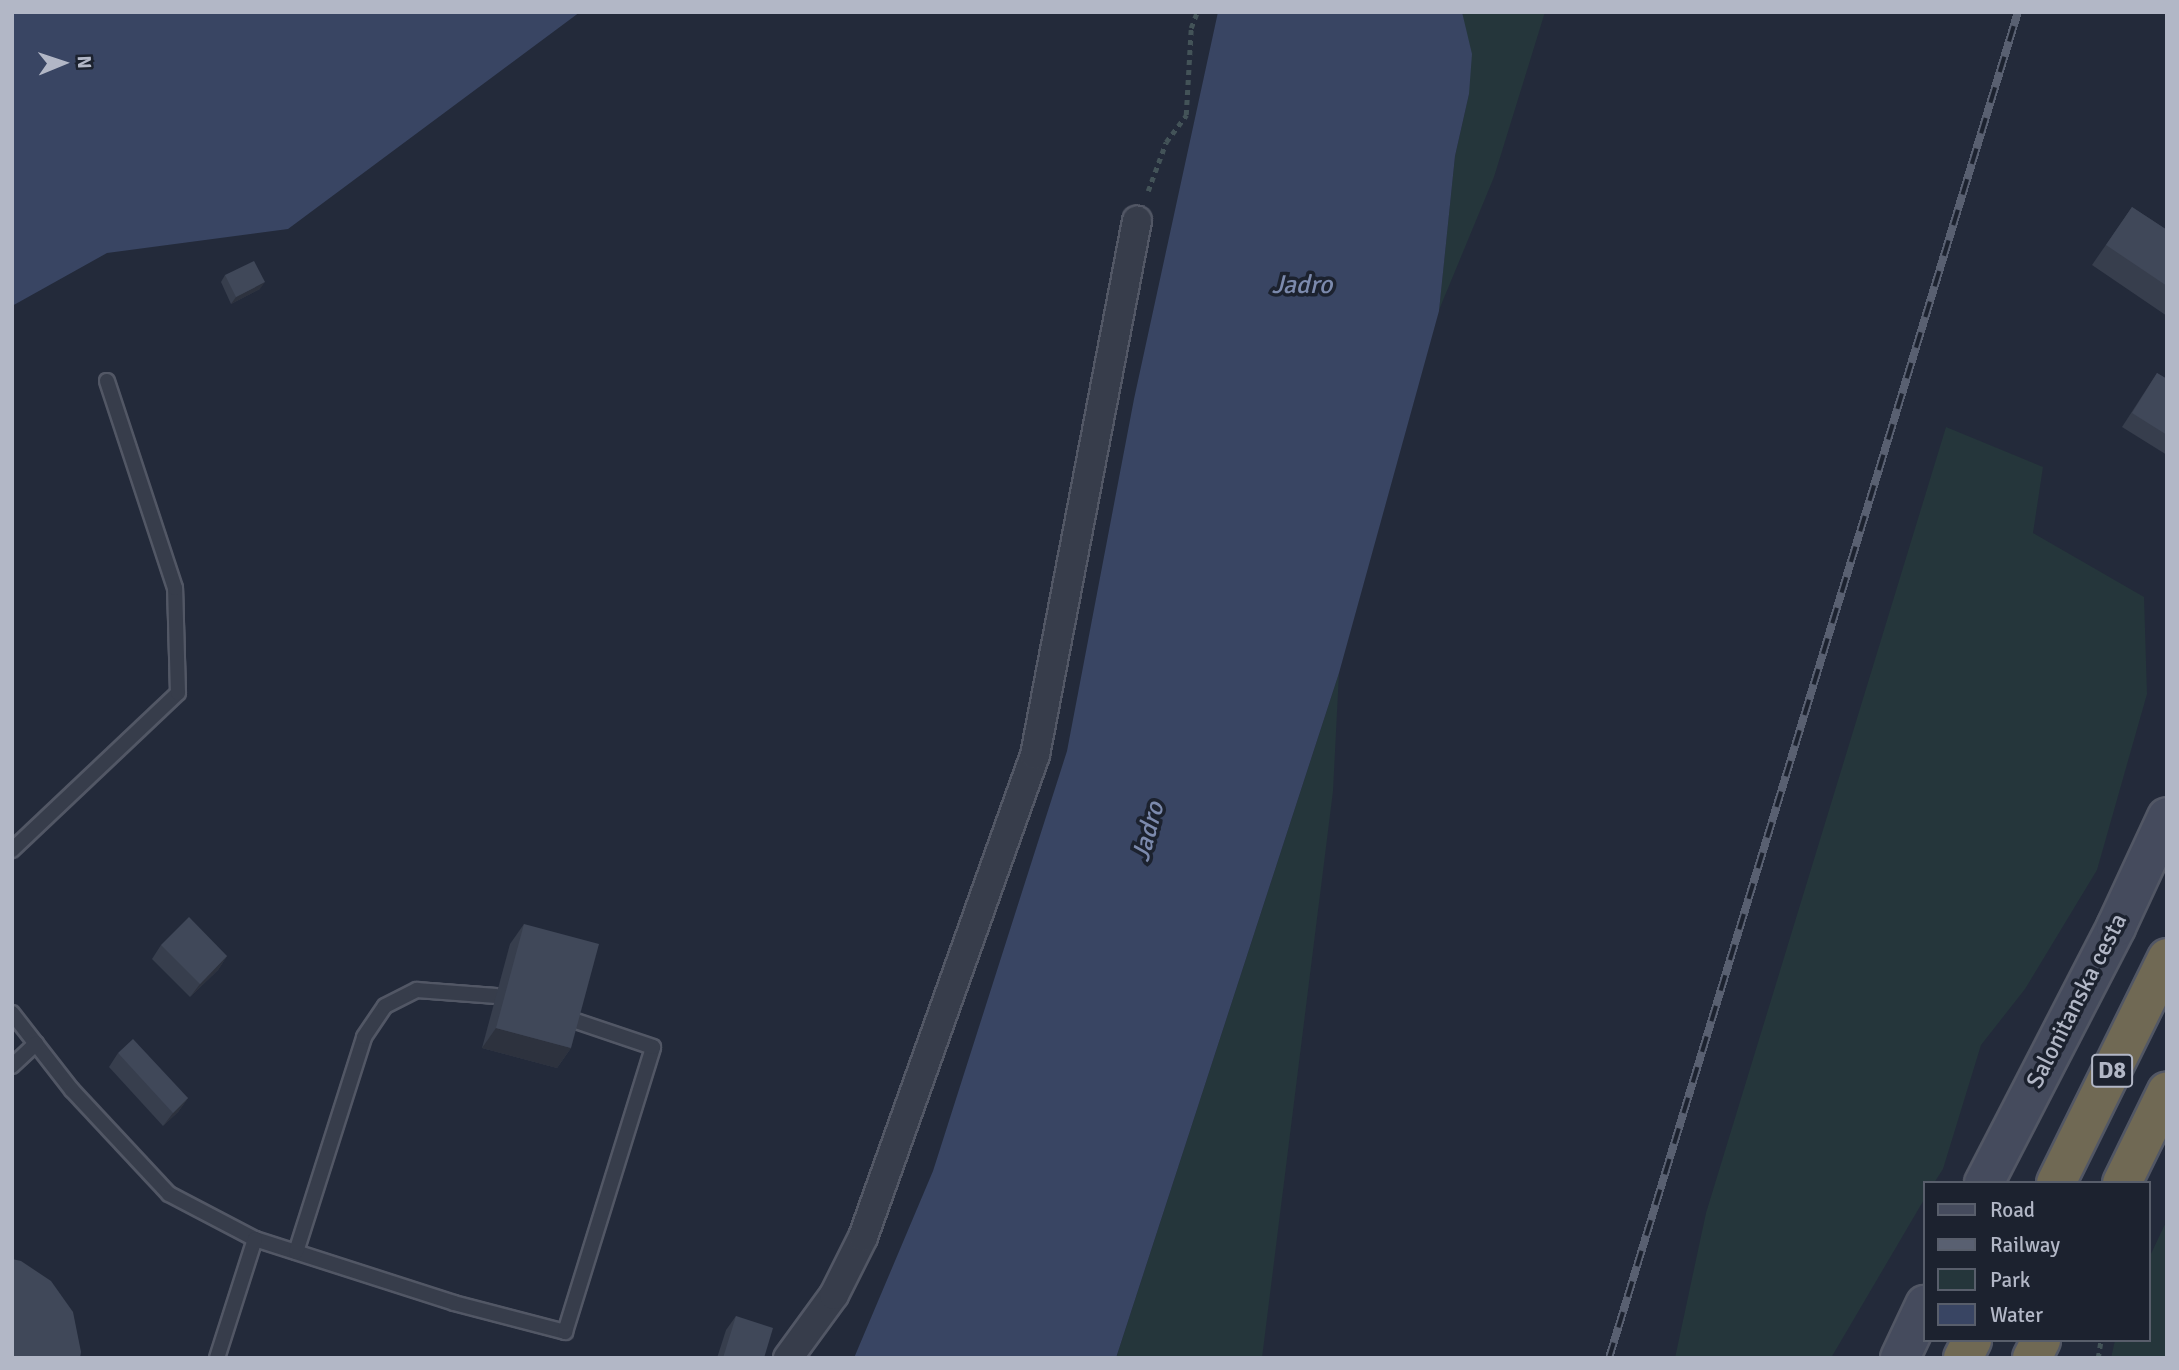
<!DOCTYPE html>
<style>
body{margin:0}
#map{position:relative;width:2179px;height:1370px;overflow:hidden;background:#232a3a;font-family:Signika,sans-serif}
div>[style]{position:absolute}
.green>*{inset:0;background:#25363b}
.water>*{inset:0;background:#394563}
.path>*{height:4.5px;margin-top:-2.25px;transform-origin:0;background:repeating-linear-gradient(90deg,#435358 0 5px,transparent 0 10px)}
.roads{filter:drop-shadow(2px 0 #525765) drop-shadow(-2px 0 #525765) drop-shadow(0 2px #525765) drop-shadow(0 -2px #525765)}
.lane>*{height:14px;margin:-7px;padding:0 7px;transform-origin:7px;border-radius:7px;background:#373d4b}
.street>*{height:28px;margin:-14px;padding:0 14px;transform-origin:14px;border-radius:14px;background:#373d4b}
.secondary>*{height:38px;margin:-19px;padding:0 19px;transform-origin:19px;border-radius:19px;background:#454b5d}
.highway>*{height:38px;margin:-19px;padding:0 19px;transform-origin:19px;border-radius:19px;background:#706954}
.rail>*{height:8px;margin-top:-4px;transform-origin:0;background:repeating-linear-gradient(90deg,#1c222f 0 16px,#596071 0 32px);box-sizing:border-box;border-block:2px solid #596071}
.wall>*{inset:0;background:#373e4d}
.shaded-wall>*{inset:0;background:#2d323e}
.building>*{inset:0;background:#404859}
span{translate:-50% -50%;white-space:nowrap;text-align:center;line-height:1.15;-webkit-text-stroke:7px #1c222f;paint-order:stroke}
.shield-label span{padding:2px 5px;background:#1c222f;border:2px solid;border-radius:5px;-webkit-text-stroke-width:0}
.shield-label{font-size:23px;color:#b2b7c6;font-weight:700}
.street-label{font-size:24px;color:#b2b7c6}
.water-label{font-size:26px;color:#7c8aad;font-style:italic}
.frame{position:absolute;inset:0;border:14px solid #b2b7c6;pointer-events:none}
.legend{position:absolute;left:1923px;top:1181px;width:228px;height:161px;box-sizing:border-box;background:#1c222f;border:2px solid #585e6b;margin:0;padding:9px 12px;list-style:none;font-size:21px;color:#b2b7c6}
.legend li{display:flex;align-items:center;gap:14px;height:35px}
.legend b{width:35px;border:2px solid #585e6b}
.north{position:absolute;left:28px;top:28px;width:70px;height:70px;-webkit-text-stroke:5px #1c222f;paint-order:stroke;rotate:88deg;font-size:19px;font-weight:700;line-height:28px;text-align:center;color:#b2b7c6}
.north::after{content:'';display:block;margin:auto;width:24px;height:32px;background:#b2b7c6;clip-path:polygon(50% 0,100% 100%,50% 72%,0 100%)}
</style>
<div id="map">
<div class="green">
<i style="clip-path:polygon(1462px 12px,1545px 12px,1494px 177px,1439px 310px,1455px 156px,1469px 94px)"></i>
<i style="clip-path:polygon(1946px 427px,2043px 467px,2033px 533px,2144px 597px,2147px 694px,2097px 870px,2025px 989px,1981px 1045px,1943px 1169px,1934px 1183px,1925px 1183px,1925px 1198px,1831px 1358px,1675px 1358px,1706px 1213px)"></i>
<i style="clip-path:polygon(1339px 673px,1333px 791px,1262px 1358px,1116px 1358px)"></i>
<i style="clip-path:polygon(2167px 1220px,2167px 1358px,2111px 1358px,2115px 1340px,2149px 1340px,2149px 1258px)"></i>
</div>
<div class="water">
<i style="clip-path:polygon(12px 12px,580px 12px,288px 229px,107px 253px,12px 306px)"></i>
<i style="clip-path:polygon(1218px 12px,1462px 12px,1472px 54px,1469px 94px,1455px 156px,1439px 311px,1339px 673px,1116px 1358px,854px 1358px,933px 1171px,1067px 751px,1134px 399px)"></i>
</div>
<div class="path">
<i style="left:1148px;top:191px;width:52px;rotate:-69.8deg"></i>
<i style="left:1166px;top:142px;width:34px;rotate:-53deg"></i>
<i style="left:1186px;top:115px;width:87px;rotate:-86.7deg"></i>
<i style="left:1191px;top:28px;width:17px;rotate:-69deg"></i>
<i style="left:2098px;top:1358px;width:18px;rotate:-81deg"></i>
</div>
<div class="roads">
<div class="lane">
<i style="left:12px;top:850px;width:228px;rotate:-43.4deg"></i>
<i style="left:178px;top:693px;width:105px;rotate:-91.6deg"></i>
<i style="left:175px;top:588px;width:218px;rotate:-108.2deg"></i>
<i style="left:12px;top:1013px;width:98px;rotate:52.1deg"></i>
<i style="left:72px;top:1090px;width:142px;rotate:47deg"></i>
<i style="left:169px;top:1194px;width:97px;rotate:27.6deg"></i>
<i style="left:255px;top:1239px;width:209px;rotate:17.8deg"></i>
<i style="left:454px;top:1303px;width:115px;rotate:14.6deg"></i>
<i style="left:565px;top:1332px;width:298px;rotate:-72.8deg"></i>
<i style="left:653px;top:1047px;width:88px;rotate:-161.4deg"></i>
<i style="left:12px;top:1066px;width:33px;rotate:-43deg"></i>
<i style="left:296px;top:1252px;width:225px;rotate:-72.4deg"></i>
<i style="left:364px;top:1037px;width:37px;rotate:-56deg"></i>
<i style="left:385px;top:1006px;width:36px;rotate:-27deg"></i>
<i style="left:417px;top:990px;width:79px;rotate:4.3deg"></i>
<i style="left:217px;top:1358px;width:125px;rotate:-72.3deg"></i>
</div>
<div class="street">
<i style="left:788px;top:1358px;width:78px;rotate:-53.9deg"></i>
<i style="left:834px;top:1295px;width:65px;rotate:-63.4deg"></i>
<i style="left:863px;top:1237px;width:512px;rotate:-70.36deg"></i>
<i style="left:1035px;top:755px;width:544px;rotate:-79.19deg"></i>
</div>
<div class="secondary">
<i style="left:1984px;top:1183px;width:288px;rotate:-62.7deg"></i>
<i style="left:2116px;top:927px;width:121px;rotate:-65.1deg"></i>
<i style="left:1900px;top:1358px;width:59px;rotate:-64.7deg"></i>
</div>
<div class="highway">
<i style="left:2056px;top:1183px;width:251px;rotate:-63.7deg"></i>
<i style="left:2122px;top:1183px;width:102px;rotate:-63.9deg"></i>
<i style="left:1963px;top:1358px;width:20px;rotate:-63deg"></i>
<i style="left:2032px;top:1358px;width:20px;rotate:-63deg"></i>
</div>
</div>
<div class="rail">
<i style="left:1609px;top:1358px;width:1407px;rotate:-73.1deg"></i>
</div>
<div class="wall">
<i style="clip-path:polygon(2132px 207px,2167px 230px,2167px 316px,2092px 265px)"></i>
<i style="clip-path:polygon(225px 275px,260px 289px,231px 304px,221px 282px)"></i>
<i style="clip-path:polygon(2157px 373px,2167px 379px,2167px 455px,2122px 427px)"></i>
<i style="clip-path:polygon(524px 924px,571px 1048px,557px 1068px,482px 1048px,510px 944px)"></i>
<i style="clip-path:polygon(161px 945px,227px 956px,218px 970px,190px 997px,152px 959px)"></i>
<i style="clip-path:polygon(118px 1053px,188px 1098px,178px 1112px,163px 1126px,109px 1067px)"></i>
<i style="clip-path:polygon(736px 1316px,764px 1358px,717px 1358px,726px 1330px)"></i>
</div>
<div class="shaded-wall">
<i style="clip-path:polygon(265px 282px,260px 289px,231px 304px,236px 297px)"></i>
<i style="clip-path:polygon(227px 956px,218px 970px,190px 997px,200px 984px)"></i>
<i style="clip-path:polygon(496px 1028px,571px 1048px,557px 1068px,482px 1048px)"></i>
<i style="clip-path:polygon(188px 1098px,178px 1112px,163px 1126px,173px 1113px)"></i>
</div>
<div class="building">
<i style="clip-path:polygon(2132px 207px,2167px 230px,2167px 286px,2106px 245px)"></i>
<i style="clip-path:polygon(254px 261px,265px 282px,236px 297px,225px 275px)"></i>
<i style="clip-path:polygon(2157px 373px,2167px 379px,2167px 435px,2132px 413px)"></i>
<i style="clip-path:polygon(189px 917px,227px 956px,200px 984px,161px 945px)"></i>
<i style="clip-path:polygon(524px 924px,599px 944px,571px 1048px,496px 1028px)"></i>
<i style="clip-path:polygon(133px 1039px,188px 1098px,173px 1113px,118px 1053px)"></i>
<i style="clip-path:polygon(12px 1259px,21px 1261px,51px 1281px,73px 1312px,81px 1352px,80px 1358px,12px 1358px)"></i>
<i style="clip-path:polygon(736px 1316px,773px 1328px,764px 1358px,723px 1358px)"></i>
</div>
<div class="shield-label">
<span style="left:2112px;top:1071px">D8</span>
</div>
<div class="street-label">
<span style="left:2077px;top:1001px;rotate:-63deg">Salonitanska cesta</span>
</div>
<div class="water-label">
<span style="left:1302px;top:286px">Jadro</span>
<span style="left:1149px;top:832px;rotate:-75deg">Jadro</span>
</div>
<div class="frame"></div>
<ul class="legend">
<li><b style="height:9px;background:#454b5d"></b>Road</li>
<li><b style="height:9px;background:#596071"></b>Railway</li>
<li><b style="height:19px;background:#25363b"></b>Park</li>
<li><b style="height:19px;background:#394563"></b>Water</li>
</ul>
<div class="north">N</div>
</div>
